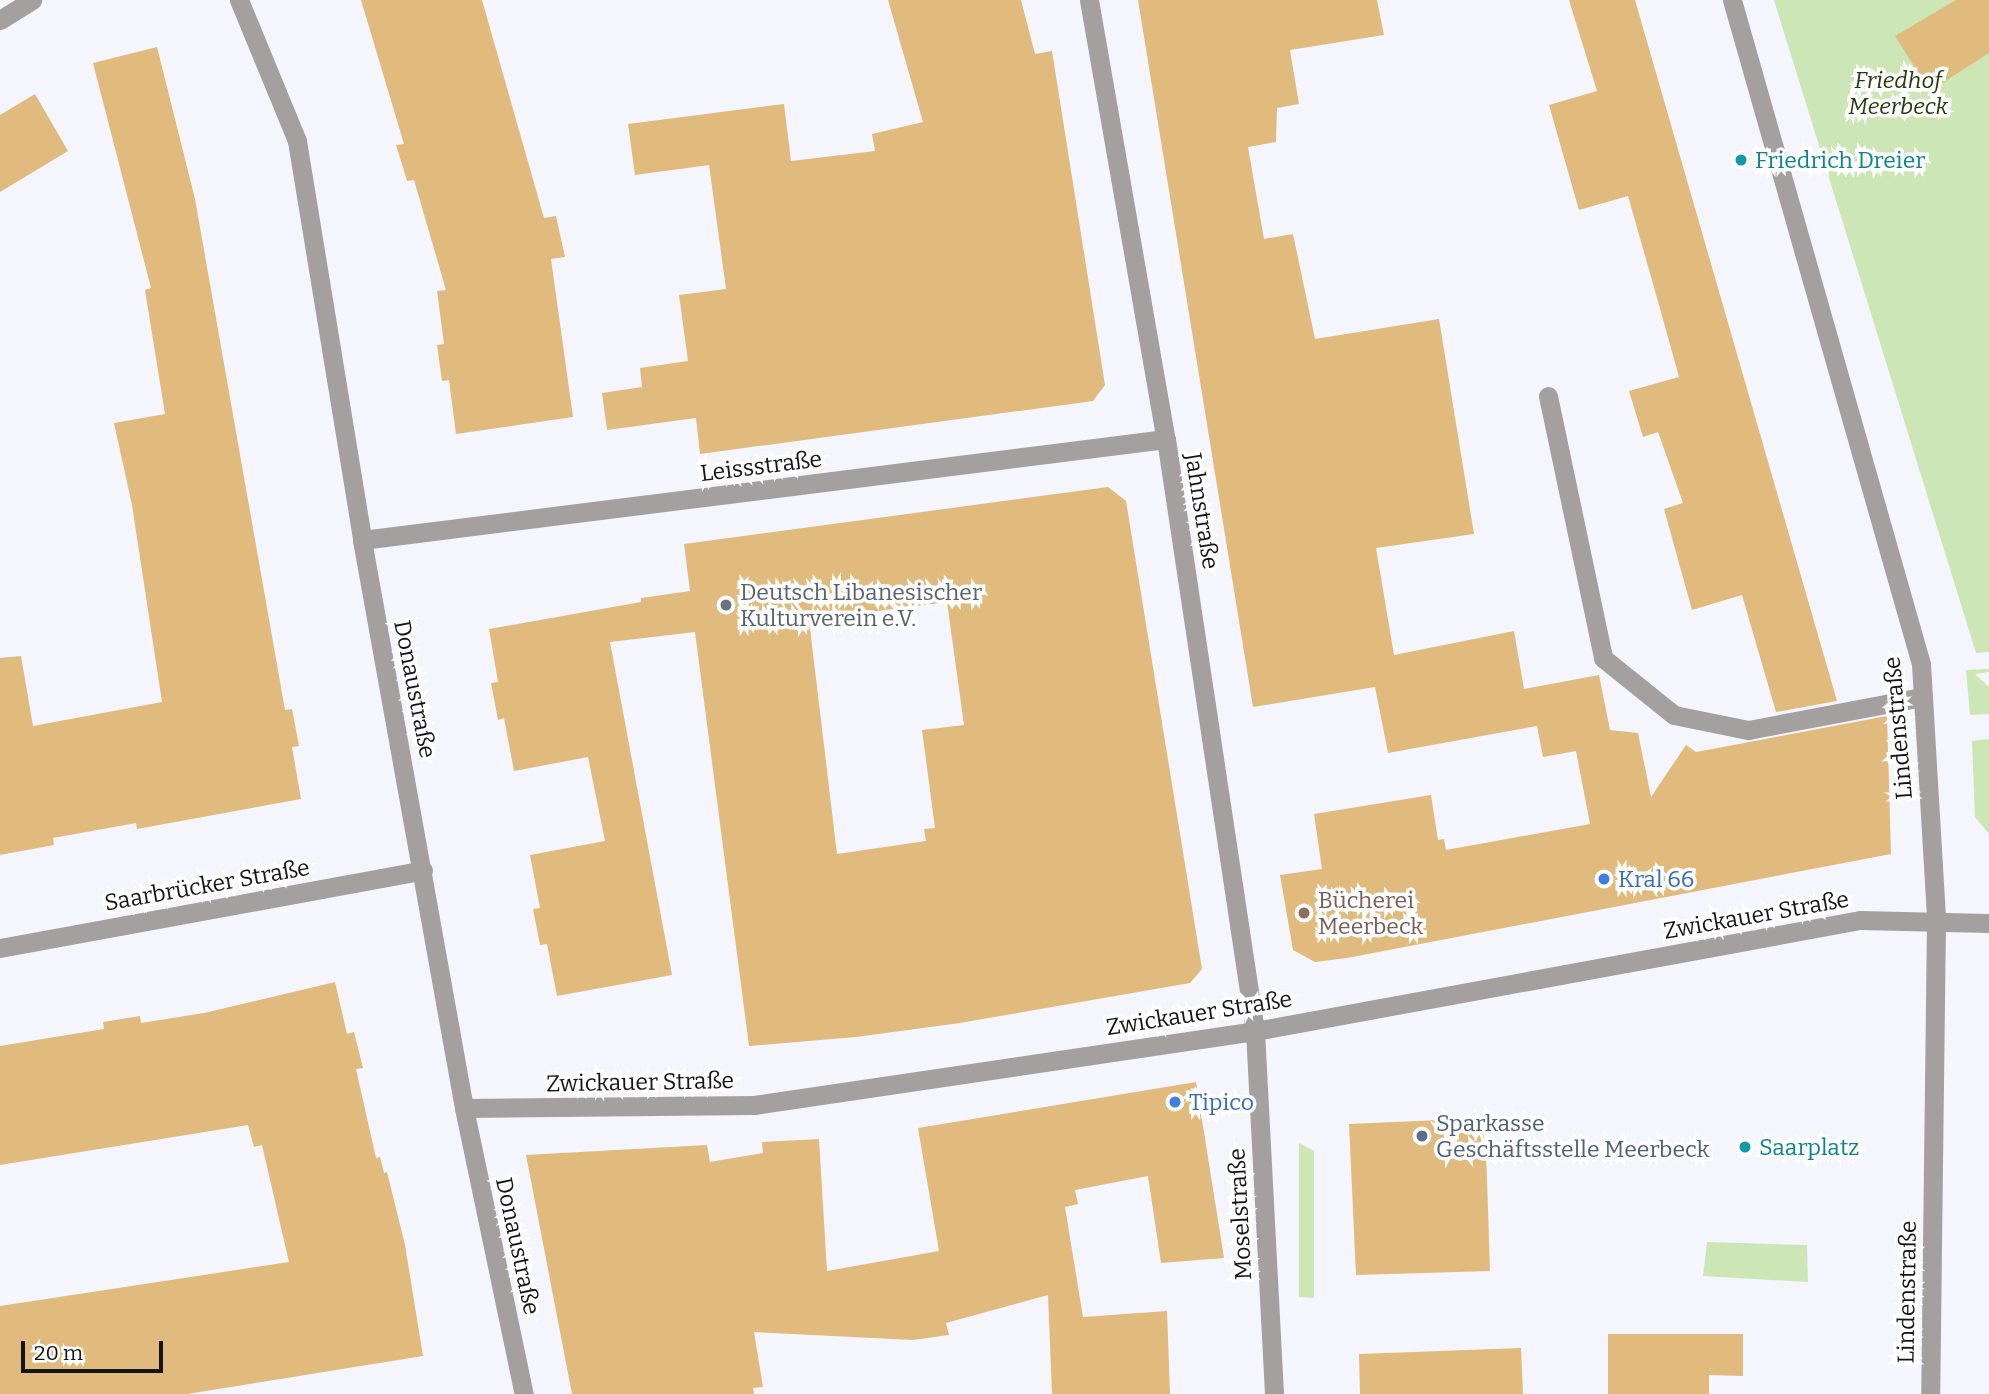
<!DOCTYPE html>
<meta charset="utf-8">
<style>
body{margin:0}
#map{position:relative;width:1989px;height:1394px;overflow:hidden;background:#f4f5fd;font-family:Bitter,serif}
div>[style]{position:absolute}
.green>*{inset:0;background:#cde6b6}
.building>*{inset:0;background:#e1bb7d}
.service>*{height:19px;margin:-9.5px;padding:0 9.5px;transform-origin:9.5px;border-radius:9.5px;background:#a4a0a0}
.minor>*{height:19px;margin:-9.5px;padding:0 9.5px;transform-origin:9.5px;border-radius:9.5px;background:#a4a0a0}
.dots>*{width:19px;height:19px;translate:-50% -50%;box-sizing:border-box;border:4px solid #fff;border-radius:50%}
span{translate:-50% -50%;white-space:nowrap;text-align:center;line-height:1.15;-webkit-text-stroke:7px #fff;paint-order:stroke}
.park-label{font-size:23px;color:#263a0d;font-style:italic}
.culture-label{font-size:23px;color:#0d838f}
.left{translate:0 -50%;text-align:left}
.street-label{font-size:23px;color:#141416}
.worship-label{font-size:23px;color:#5b616d}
.shop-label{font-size:23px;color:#366cbe}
.education-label{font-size:23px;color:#785e54}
.service-label{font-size:23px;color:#4e5e75}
.scale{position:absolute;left:21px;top:1341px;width:142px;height:32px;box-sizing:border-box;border:4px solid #141416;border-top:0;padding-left:9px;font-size:21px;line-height:24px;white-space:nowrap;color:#141416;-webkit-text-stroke:5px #fff;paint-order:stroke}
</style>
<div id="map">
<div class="green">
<i style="clip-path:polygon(1774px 0,1989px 0,1989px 652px,1976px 653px)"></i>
<i style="clip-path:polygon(1989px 669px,1989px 672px,1975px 674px,1989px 687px,1989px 714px,1970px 715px,1966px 670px)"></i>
<i style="clip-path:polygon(1989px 739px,1989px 834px,1975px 817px,1972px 741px)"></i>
<i style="clip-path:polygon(1299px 1143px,1314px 1151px,1314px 1298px,1299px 1297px)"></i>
<i style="clip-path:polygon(1707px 1242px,1807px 1245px,1808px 1282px,1703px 1276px)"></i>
</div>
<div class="building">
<i style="clip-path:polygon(361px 0,482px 0,544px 218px,556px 216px,565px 257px,551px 259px,573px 417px,456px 434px,449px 380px,442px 381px,437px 345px,444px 344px,437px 291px,446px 290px,414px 180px,407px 181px,402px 164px,396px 145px,404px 144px)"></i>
<i style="clip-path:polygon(888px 0,1021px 0,1035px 54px,1052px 51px,1105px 385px,1093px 401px,700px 454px,696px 418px,607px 430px,602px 393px,642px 387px,640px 368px,688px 361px,679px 295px,726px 289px,709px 165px,635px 175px,628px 124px,784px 104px,791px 161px,875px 151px,872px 134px,923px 122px)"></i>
<i style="clip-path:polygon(1138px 0,1377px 0,1384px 35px,1290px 50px,1299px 104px,1277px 108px,1276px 142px,1248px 147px,1264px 239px,1293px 234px,1315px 339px,1439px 319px,1474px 534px,1376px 548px,1394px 655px,1514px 631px,1524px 689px,1599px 675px,1610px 730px,1638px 733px,1651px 797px,1686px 745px,1696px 752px,1887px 716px,1891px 854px,1347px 958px,1315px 962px,1293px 950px,1280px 875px,1322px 869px,1314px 814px,1431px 795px,1438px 840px,1444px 839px,1446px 850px,1590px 824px,1576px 751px,1543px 757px,1537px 726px,1388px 753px,1375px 687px,1253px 707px)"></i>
<i style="clip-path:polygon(1569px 0,1635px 0,1837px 701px,1776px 712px,1742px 595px,1692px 610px,1664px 509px,1683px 503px,1658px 432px,1643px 437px,1629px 391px,1679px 377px,1659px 305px,1628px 196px,1579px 210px,1549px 105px,1597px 91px)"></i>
<i style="clip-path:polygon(1956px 0,1989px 0,1989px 53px,1930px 91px,1895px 36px)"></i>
<i style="clip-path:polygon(157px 47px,195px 199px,285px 710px,292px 709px,299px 746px,292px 747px,301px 799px,137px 829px,136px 823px,53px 838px,54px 845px,0 855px,0 658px,21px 656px,33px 726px,162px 702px,132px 505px,114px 423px,165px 414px,145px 290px,151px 288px,93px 63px)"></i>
<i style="clip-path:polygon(35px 94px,68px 151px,0 192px,0 115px)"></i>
<i style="clip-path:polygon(evenodd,1108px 487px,1126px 501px,1202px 969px,1190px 983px,960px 1023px,856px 1037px,749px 1046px,695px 632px,610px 642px,672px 975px,557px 996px,547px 944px,540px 945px,533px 909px,540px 908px,530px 855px,605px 841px,588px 757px,514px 771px,504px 718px,498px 720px,491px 683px,498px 682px,489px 629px,641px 602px,641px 598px,690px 591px,684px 544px,1108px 487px,947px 602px,964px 725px,922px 730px,935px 828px,924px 829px,926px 841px,837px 854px,809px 620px,947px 602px)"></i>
<i style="clip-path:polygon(335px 982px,347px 1034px,354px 1032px,363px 1068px,356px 1069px,376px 1158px,380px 1157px,384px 1173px,387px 1172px,405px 1245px,423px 1356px,187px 1394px,0 1394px,0 1306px,289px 1262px,262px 1145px,254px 1147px,248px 1125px,0 1165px,0 1046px,104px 1029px,103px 1022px,140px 1016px,141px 1023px,204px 1013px)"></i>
<i style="clip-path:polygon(1196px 1082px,1224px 1258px,1161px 1263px,1148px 1176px,1075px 1190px,1078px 1204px,1065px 1207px,1083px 1317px,1167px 1311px,1170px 1394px,1052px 1394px,1048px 1295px,946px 1323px,949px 1335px,913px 1340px,754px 1332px,763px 1387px,753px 1388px,754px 1394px,572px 1394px,526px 1155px,707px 1145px,710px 1162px,763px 1153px,762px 1142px,819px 1139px,827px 1271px,939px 1251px,918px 1128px)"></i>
<i style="clip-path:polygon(1485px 1118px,1490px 1271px,1356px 1275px,1349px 1124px)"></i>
<i style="clip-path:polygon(1608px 1334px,1743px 1334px,1743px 1376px,1709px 1375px,1709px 1394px,1608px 1394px)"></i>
<i style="clip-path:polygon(1521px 1348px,1523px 1394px,1360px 1394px,1359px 1354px)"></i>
</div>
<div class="service">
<i style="left:1548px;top:396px;width:268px;rotate:78.1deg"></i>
<i style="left:1603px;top:658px;width:91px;rotate:38.8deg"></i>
<i style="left:1674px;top:715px;width:76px;rotate:11.5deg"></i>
<i style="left:1748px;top:730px;width:178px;rotate:-10.7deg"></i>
</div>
<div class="minor">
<i style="left:239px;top:0;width:152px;rotate:67.6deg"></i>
<i style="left:297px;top:141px;width:404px;rotate:80.7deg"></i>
<i style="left:362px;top:540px;width:577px;rotate:79.82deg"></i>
<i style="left:464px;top:1108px;width:292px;rotate:78.2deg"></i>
<i style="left:1089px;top:0;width:446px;rotate:80.1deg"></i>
<i style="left:1166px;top:439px;width:599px;rotate:81.45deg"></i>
<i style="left:1255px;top:1031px;width:363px;rotate:87deg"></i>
<i style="left:1732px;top:0;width:690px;rotate:74.11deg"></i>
<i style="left:1921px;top:664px;width:256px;rotate:86.6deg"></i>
<i style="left:1936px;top:920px;width:474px;rotate:90.7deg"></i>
<i style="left:0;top:20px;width:38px;rotate:-32deg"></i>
<i style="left:362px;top:540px;width:810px;rotate:-7.16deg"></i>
<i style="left:0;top:948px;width:430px;rotate:-10.4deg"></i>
<i style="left:464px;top:1108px;width:290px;rotate:-0.6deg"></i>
<i style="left:754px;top:1105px;width:506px;rotate:-8.4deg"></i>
<i style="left:1255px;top:1031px;width:615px;rotate:-10.4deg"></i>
<i style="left:1860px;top:920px;width:129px;rotate:1.3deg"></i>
</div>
<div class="dots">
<i style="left:1741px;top:160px;background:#0f9aa8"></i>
<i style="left:726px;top:605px;background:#6b7280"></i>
<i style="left:1604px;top:879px;background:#3f7fe0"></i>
<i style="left:1304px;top:913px;background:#8d6e63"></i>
<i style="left:1175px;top:1102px;background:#3f7fe0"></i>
<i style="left:1422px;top:1136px;background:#5c6f8a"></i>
<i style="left:1745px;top:1147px;background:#0f9aa8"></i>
</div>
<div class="park-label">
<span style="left:1898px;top:93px">Friedhof<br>Meerbeck</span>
</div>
<div class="culture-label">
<span class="left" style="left:1755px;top:160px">Friedrich Dreier</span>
<span class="left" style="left:1759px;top:1147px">Saarplatz</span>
</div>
<div class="street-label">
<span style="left:761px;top:466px;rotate:-7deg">Leissstraße</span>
<span style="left:1202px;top:511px;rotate:81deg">Jahnstraße</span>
<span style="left:415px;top:689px;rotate:79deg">Donaustraße</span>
<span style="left:1898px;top:728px;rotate:-95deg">Lindenstraße</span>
<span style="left:207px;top:885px;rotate:-10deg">Saarbrücker Straße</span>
<span style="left:1756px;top:915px;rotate:-10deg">Zwickauer Straße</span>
<span style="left:1199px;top:1013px;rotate:-9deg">Zwickauer Straße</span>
<span style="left:640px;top:1082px;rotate:-1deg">Zwickauer Straße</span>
<span style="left:1240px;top:1214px;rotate:-93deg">Moselstraße</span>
<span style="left:518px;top:1246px;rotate:78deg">Donaustraße</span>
<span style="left:1907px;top:1292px;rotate:-89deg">Lindenstraße</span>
</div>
<div class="worship-label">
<span class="left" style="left:740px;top:605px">Deutsch Libanesischer<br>Kulturverein e.V.</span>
</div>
<div class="shop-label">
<span class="left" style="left:1618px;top:879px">Kral 66</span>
<span class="left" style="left:1189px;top:1102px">Tipico</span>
</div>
<div class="education-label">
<span class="left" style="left:1318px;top:913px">Bücherei<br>Meerbeck</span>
</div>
<div class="service-label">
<span class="left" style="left:1436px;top:1136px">Sparkasse<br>Geschäftsstelle Meerbeck</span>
</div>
<div class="scale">20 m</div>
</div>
